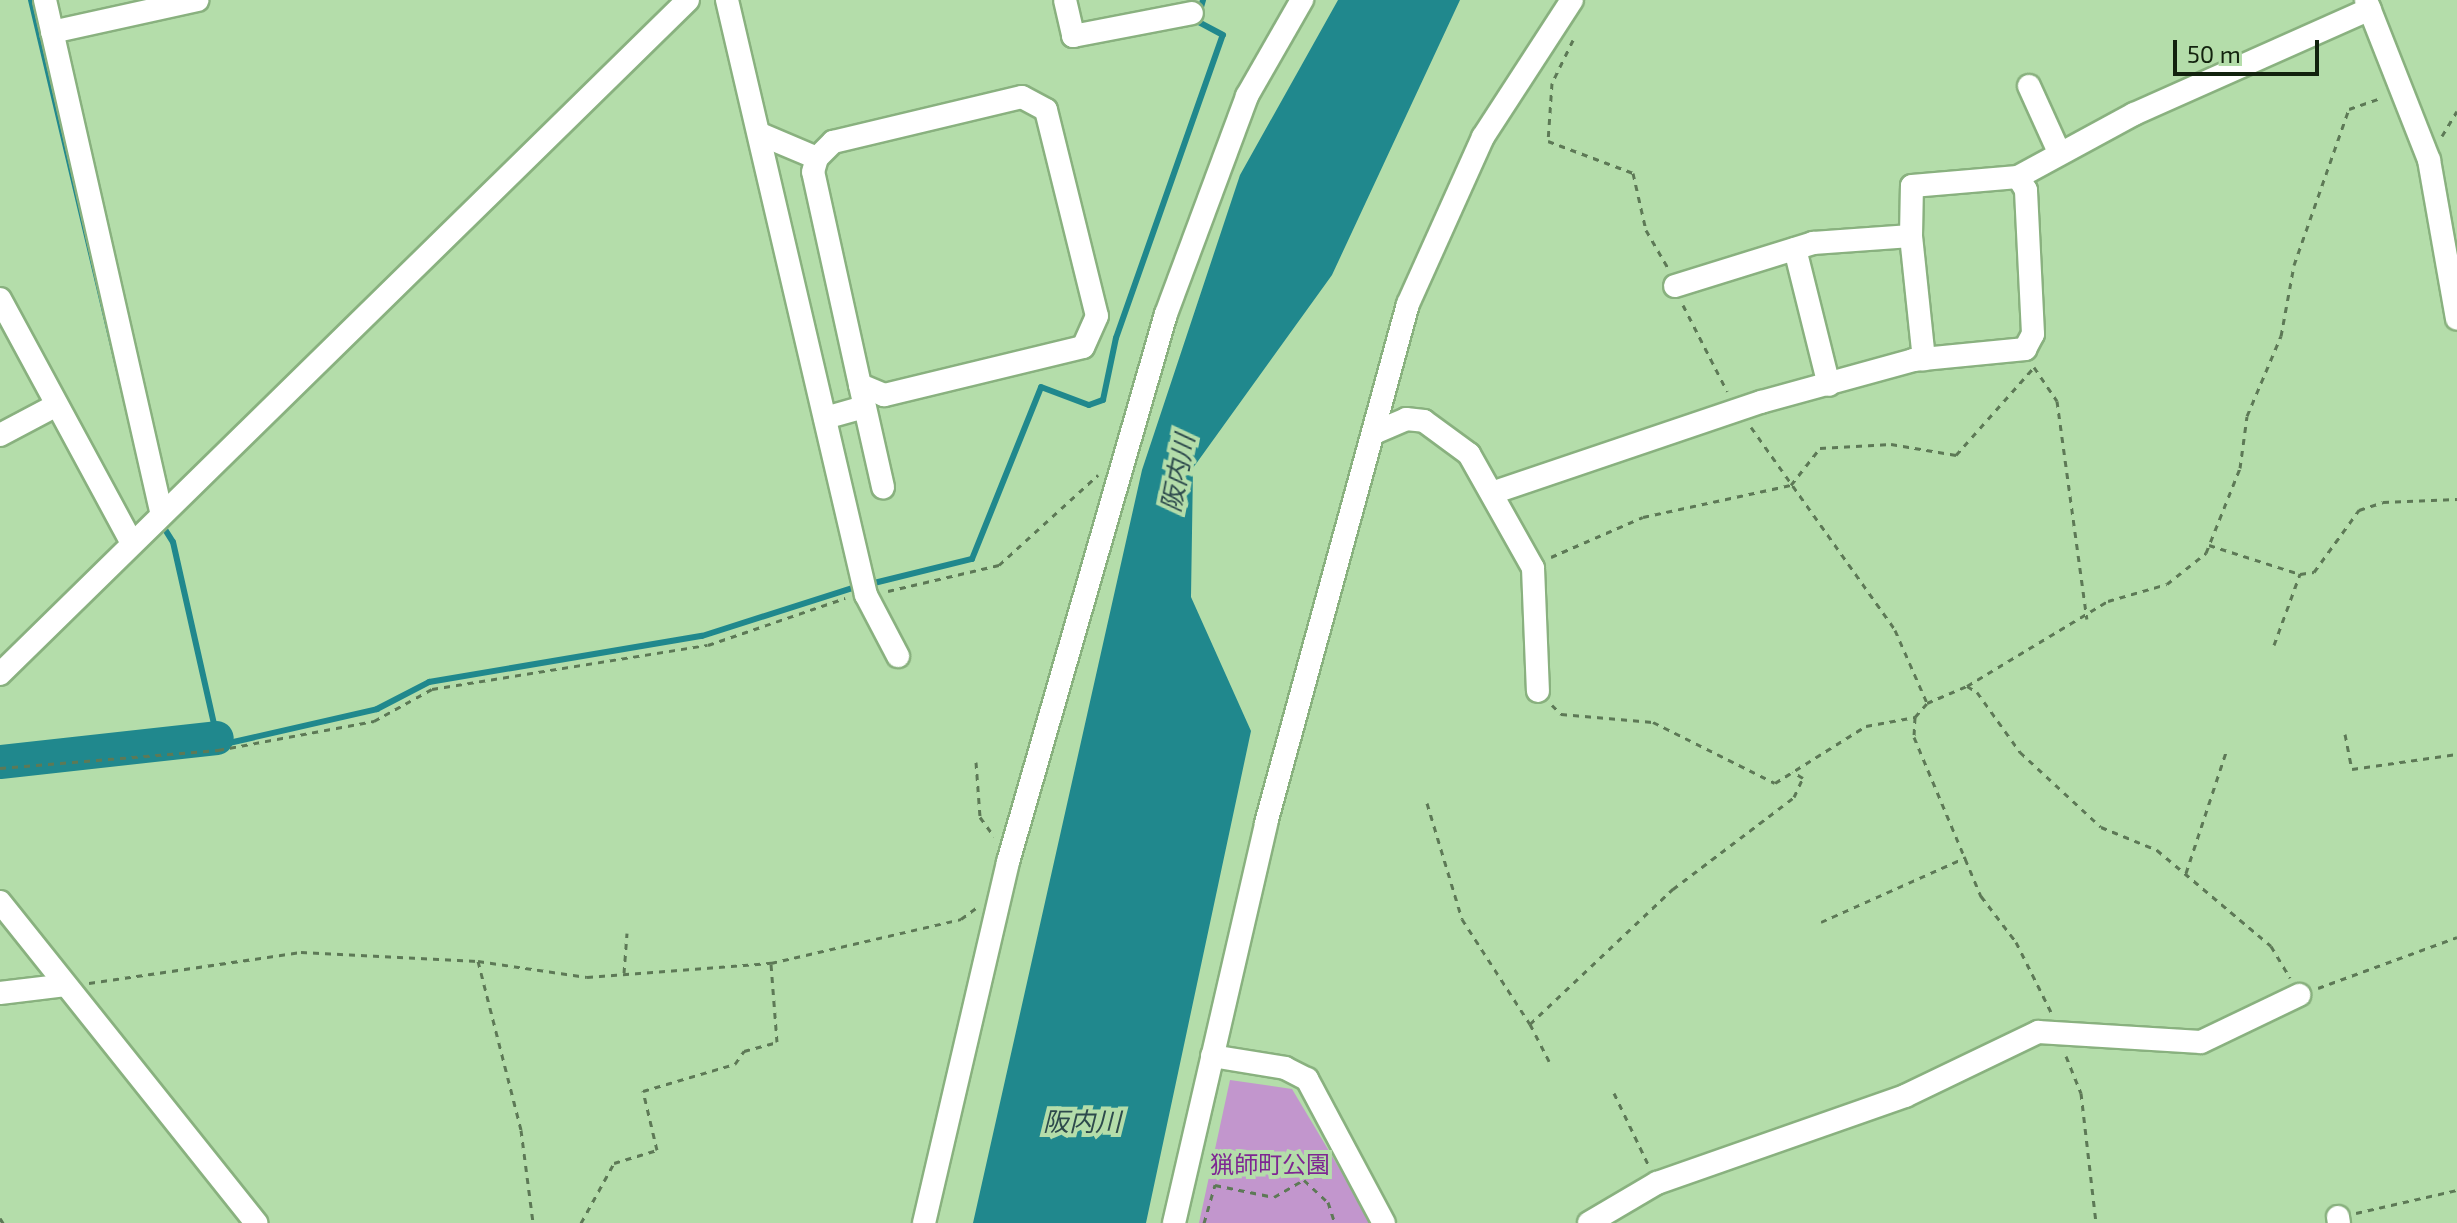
<!DOCTYPE html>
<meta charset="utf-8">
<style>
body{margin:0}
#map{position:relative;width:2457px;height:1223px;overflow:hidden;background:#b4ddaa;font-family:"Exo 2","Noto Sans JP",sans-serif}
div>[style]{position:absolute}
.green>*{inset:0;background:#c296cd}
.water>*{inset:0;background:#20888d}
.stream>*{height:6px;margin:-3px;padding:0 3px;transform-origin:3px;border-radius:3px;background:#20888d}
.river>*{height:34px;margin:-17px;padding:0 17px;transform-origin:17px;border-radius:17px;background:#20888d}
.path>*{height:3px;margin-top:-1.5px;transform-origin:0;background:repeating-linear-gradient(90deg,#5d7956 0 6px,transparent 0 12px)}
.roads{filter:drop-shadow(2px 0 #89b17f) drop-shadow(-2px 0 #89b17f) drop-shadow(0 2px #89b17f) drop-shadow(0 -2px #89b17f)}
.minor>*{height:22px;margin:-11px;padding:0 11px;transform-origin:11px;border-radius:11px;background:#fff}
span{translate:-50% -50%;white-space:nowrap;text-align:center;line-height:1.15;-webkit-text-stroke:8px #b4ddaa;paint-order:stroke}
.park-label{font-size:24px;color:#7e2692}
.water-label{font-size:26px;color:#2d4a4c;font-style:italic}
.scale{position:absolute;left:2173px;top:40px;width:146px;height:36px;box-sizing:border-box;border:4px solid #12220e;border-top:0;padding-left:10px;font-size:24px;line-height:28px;white-space:nowrap;color:#12220e;-webkit-text-stroke:6px #b4ddaa;paint-order:stroke}
</style>
<div id="map">
<div class="green">
<i style="clip-path:polygon(1230px 1080px,1292px 1089px,1372px 1223px,1199px 1223px)"></i>
</div>
<div class="water">
<i style="clip-path:polygon(1338px 0,1460px 0,1332px 275px,1193px 468px,1191px 597px,1251px 731px,1146px 1223px,973px 1223px,1142px 470px,1240px 175px)"></i>
</div>
<div class="stream">
<i style="left:31px;top:0;width:520px;rotate:76.66deg"></i>
<i style="left:161px;top:523px;width:22px;rotate:58deg"></i>
<i style="left:173px;top:542px;width:201px;rotate:77.3deg"></i>
<i style="left:217px;top:738px;width:13px;rotate:23deg"></i>
<i style="left:229px;top:743px;width:152px;rotate:-12.9deg"></i>
<i style="left:377px;top:709px;width:59px;rotate:-27.4deg"></i>
<i style="left:429px;top:682px;width:277px;rotate:-9.6deg"></i>
<i style="left:702px;top:636px;width:165px;rotate:-17.7deg"></i>
<i style="left:870px;top:584px;width:105px;rotate:-13.8deg"></i>
<i style="left:972px;top:559px;width:185px;rotate:-68.1deg"></i>
<i style="left:1041px;top:387px;width:51px;rotate:20.6deg"></i>
<i style="left:1089px;top:405px;width:15px;rotate:-20deg"></i>
<i style="left:1103px;top:400px;width:63px;rotate:-78.2deg"></i>
<i style="left:1116px;top:338px;width:321px;rotate:-70.6deg"></i>
<i style="left:1223px;top:35px;width:30px;rotate:-152deg"></i>
<i style="left:1197px;top:21px;width:22px;rotate:-74deg"></i>
</div>
<div class="river">
<i style="left:0;top:762px;width:218px;rotate:-6.3deg"></i>
</div>
<div class="path">
<i style="left:1573px;top:40px;width:48px;rotate:116deg"></i>
<i style="left:1552px;top:83px;width:58px;rotate:93.9deg"></i>
<i style="left:1548px;top:141px;width:91px;rotate:20.6deg"></i>
<i style="left:1633px;top:173px;width:58px;rotate:77.2deg"></i>
<i style="left:1646px;top:230px;width:44px;rotate:59.9deg"></i>
<i style="left:2442px;top:136px;width:29px;rotate:-59deg"></i>
<i style="left:1683px;top:305px;width:97px;rotate:62.9deg"></i>
<i style="left:1751px;top:427px;width:249px;rotate:54.6deg"></i>
<i style="left:1895px;top:630px;width:80px;rotate:66.3deg"></i>
<i style="left:1927px;top:703px;width:43px;rotate:-23deg"></i>
<i style="left:1967px;top:686px;width:12px;rotate:31deg"></i>
<i style="left:1977px;top:692px;width:74px;rotate:54.4deg"></i>
<i style="left:2020px;top:752px;width:110px;rotate:42.8deg"></i>
<i style="left:2101px;top:827px;width:61px;rotate:22.3deg"></i>
<i style="left:2157px;top:850px;width:149px;rotate:40.1deg"></i>
<i style="left:2271px;top:946px;width:37px;rotate:59deg"></i>
<i style="left:2209px;top:545px;width:96px;rotate:17.7deg"></i>
<i style="left:2300px;top:574px;width:14px;rotate:-8deg"></i>
<i style="left:2314px;top:572px;width:77px;rotate:-54deg"></i>
<i style="left:2359px;top:510px;width:25px;rotate:-18deg"></i>
<i style="left:2383px;top:502px;width:74px;rotate:-2.3deg"></i>
<i style="left:1551px;top:557px;width:100px;rotate:-23.5deg"></i>
<i style="left:1643px;top:517px;width:151px;rotate:-12.2deg"></i>
<i style="left:1791px;top:485px;width:47px;rotate:-51.9deg"></i>
<i style="left:1820px;top:448px;width:71px;rotate:-3.2deg"></i>
<i style="left:1891px;top:444px;width:66px;rotate:9.6deg"></i>
<i style="left:1956px;top:455px;width:118px;rotate:-48.4deg"></i>
<i style="left:2034px;top:367px;width:41px;rotate:55.9deg"></i>
<i style="left:2057px;top:401px;width:220px;rotate:82.2deg"></i>
<i style="left:888px;top:591px;width:114px;rotate:-13.2deg"></i>
<i style="left:999px;top:565px;width:134px;rotate:-42.3deg"></i>
<i style="left:2274px;top:645px;width:76px;rotate:-69.9deg"></i>
<i style="left:1967px;top:686px;width:165px;rotate:-31.1deg"></i>
<i style="left:2108px;top:601px;width:61px;rotate:-16.1deg"></i>
<i style="left:2167px;top:584px;width:50px;rotate:-38.5deg"></i>
<i style="left:2206px;top:553px;width:92px;rotate:-68.2deg"></i>
<i style="left:2240px;top:468px;width:52px;rotate:-82.3deg"></i>
<i style="left:2247px;top:416px;width:87px;rotate:-67deg"></i>
<i style="left:2281px;top:336px;width:72px;rotate:-79.6deg"></i>
<i style="left:2294px;top:265px;width:165px;rotate:-70.6deg"></i>
<i style="left:2349px;top:109px;width:34px;rotate:-19deg"></i>
<i style="left:1552px;top:705px;width:13px;rotate:45deg"></i>
<i style="left:1561px;top:714px;width:92px;rotate:5deg"></i>
<i style="left:1653px;top:722px;width:136px;rotate:26.6deg"></i>
<i style="left:1775px;top:783px;width:107px;rotate:-32.1deg"></i>
<i style="left:1866px;top:726px;width:50px;rotate:-10.4deg"></i>
<i style="left:1915px;top:717px;width:18px;rotate:-49deg"></i>
<i style="left:1915px;top:717px;width:20px;rotate:93deg"></i>
<i style="left:1914px;top:737px;width:173px;rotate:67.2deg"></i>
<i style="left:1981px;top:896px;width:58px;rotate:52.7deg"></i>
<i style="left:2016px;top:942px;width:78px;rotate:63.4deg"></i>
<i style="left:2345px;top:734px;width:36px;rotate:79deg"></i>
<i style="left:2352px;top:769px;width:106px;rotate:-8.1deg"></i>
<i style="left:976px;top:762px;width:55px;rotate:85.8deg"></i>
<i style="left:980px;top:817px;width:24px;rotate:54deg"></i>
<i style="left:0;top:768px;width:219px;rotate:-4.7deg"></i>
<i style="left:218px;top:750px;width:159px;rotate:-10.5deg"></i>
<i style="left:374px;top:721px;width:66px;rotate:-28.9deg"></i>
<i style="left:432px;top:689px;width:279px;rotate:-9.1deg"></i>
<i style="left:708px;top:645px;width:145px;rotate:-18.9deg"></i>
<i style="left:1427px;top:803px;width:121px;rotate:73.2deg"></i>
<i style="left:1462px;top:919px;width:125px;rotate:57.1deg"></i>
<i style="left:1530px;top:1024px;width:197px;rotate:-43.4deg"></i>
<i style="left:1673px;top:889px;width:152px;rotate:-37.2deg"></i>
<i style="left:1794px;top:797px;width:21px;rotate:-65deg"></i>
<i style="left:1803px;top:778px;width:12px;rotate:-149deg"></i>
<i style="left:2186px;top:873px;width:127px;rotate:-71.7deg"></i>
<i style="left:1821px;top:922px;width:159px;rotate:-24.1deg"></i>
<i style="left:478px;top:961px;width:174px;rotate:75.7deg"></i>
<i style="left:521px;top:1130px;width:94px;rotate:82.6deg"></i>
<i style="left:624px;top:973px;width:40px;rotate:-85.7deg"></i>
<i style="left:89px;top:983px;width:214px;rotate:-8.3deg"></i>
<i style="left:301px;top:952px;width:177px;rotate:2.9deg"></i>
<i style="left:478px;top:961px;width:110px;rotate:8.4deg"></i>
<i style="left:587px;top:977px;width:185px;rotate:-4.4deg"></i>
<i style="left:771px;top:963px;width:195px;rotate:-13deg"></i>
<i style="left:961px;top:919px;width:19px;rotate:-36deg"></i>
<i style="left:2318px;top:988px;width:148px;rotate:-20.1deg"></i>
<i style="left:1530px;top:1024px;width:42px;rotate:62.8deg"></i>
<i style="left:2066px;top:1056px;width:40px;rotate:68deg"></i>
<i style="left:2081px;top:1093px;width:131px;rotate:83.4deg"></i>
<i style="left:1614px;top:1093px;width:81px;rotate:64.4deg"></i>
<i style="left:2356px;top:1213px;width:104px;rotate:-12.8deg"></i>
<i style="left:0;top:1218px;width:6px;rotate:59deg"></i>
<i style="left:581px;top:1223px;width:68px;rotate:-61.2deg"></i>
<i style="left:614px;top:1163px;width:45px;rotate:-16.8deg"></i>
<i style="left:657px;top:1150px;width:61px;rotate:-103.3deg"></i>
<i style="left:643px;top:1091px;width:96px;rotate:-16.4deg"></i>
<i style="left:735px;top:1064px;width:16px;rotate:-55deg"></i>
<i style="left:744px;top:1051px;width:34px;rotate:-15deg"></i>
<i style="left:777px;top:1042px;width:78px;rotate:-94.4deg"></i>
<i style="left:1204px;top:1223px;width:40px;rotate:-74deg"></i>
<i style="left:1215px;top:1185px;width:60px;rotate:11.5deg"></i>
<i style="left:1274px;top:1197px;width:34px;rotate:-30deg"></i>
<i style="left:1304px;top:1180px;width:33px;rotate:43deg"></i>
<i style="left:1328px;top:1202px;width:22px;rotate:72deg"></i>
</div>
<div class="roads">
<div class="minor">
<i style="left:45px;top:0;width:524px;rotate:77.21deg"></i>
<i style="left:727px;top:0;width:611px;rotate:76.85deg"></i>
<i style="left:866px;top:595px;width:69px;rotate:62.3deg"></i>
<i style="left:1065px;top:0;width:37px;rotate:77deg"></i>
<i style="left:1073px;top:36px;width:121px;rotate:-10.9deg"></i>
<i style="left:2366px;top:0;width:172px;rotate:68.5deg"></i>
<i style="left:2429px;top:160px;width:161px;rotate:80deg"></i>
<i style="left:52px;top:32px;width:149px;rotate:-12.4deg"></i>
<i style="left:2029px;top:86px;width:72px;rotate:65.6deg"></i>
<i style="left:760px;top:134px;width:62px;rotate:22.8deg"></i>
<i style="left:817px;top:158px;width:23px;rotate:-45deg"></i>
<i style="left:833px;top:142px;width:194px;rotate:-13.4deg"></i>
<i style="left:1022px;top:97px;width:27px;rotate:28deg"></i>
<i style="left:1046px;top:110px;width:212px;rotate:76.1deg"></i>
<i style="left:1097px;top:316px;width:34px;rotate:114deg"></i>
<i style="left:1083px;top:347px;width:205px;rotate:166.4deg"></i>
<i style="left:884px;top:395px;width:26px;rotate:-157deg"></i>
<i style="left:860px;top:385px;width:218px;rotate:-102.4deg"></i>
<i style="left:813px;top:172px;width:15px;rotate:-74deg"></i>
<i style="left:1911px;top:236px;width:124px;rotate:84deg"></i>
<i style="left:1795px;top:249px;width:140px;rotate:76deg"></i>
<i style="left:1675px;top:286px;width:145px;rotate:-17.3deg"></i>
<i style="left:1813px;top:243px;width:98px;rotate:-4.1deg"></i>
<i style="left:1911px;top:236px;width:50px;rotate:-88.9deg"></i>
<i style="left:1912px;top:186px;width:106px;rotate:-4.9deg"></i>
<i style="left:2018px;top:177px;width:132px;rotate:-28.5deg"></i>
<i style="left:2134px;top:114px;width:258px;rotate:-24deg"></i>
<i style="left:0;top:299px;width:275px;rotate:61.6deg"></i>
<i style="left:860px;top:385px;width:105px;rotate:77.3deg"></i>
<i style="left:825px;top:418px;width:41px;rotate:-15.8deg"></i>
<i style="left:1376px;top:432px;width:33px;rotate:-23deg"></i>
<i style="left:1406px;top:419px;width:18px;rotate:6deg"></i>
<i style="left:1424px;top:421px;width:56px;rotate:36.3deg"></i>
<i style="left:1469px;top:454px;width:131px;rotate:60.7deg"></i>
<i style="left:1533px;top:568px;width:123px;rotate:87.7deg"></i>
<i style="left:0;top:435px;width:62px;rotate:-27.8deg"></i>
<i style="left:1492px;top:493px;width:284px;rotate:-18.7deg"></i>
<i style="left:1761px;top:402px;width:158px;rotate:-15.4deg"></i>
<i style="left:1913px;top:360px;width:113px;rotate:-5.6deg"></i>
<i style="left:2025px;top:349px;width:17px;rotate:-62deg"></i>
<i style="left:2033px;top:334px;width:144px;rotate:-92.8deg"></i>
<i style="left:2026px;top:190px;width:15px;rotate:-122deg"></i>
<i style="left:0;top:674px;width:963px;rotate:-44.41deg"></i>
<i style="left:0;top:902px;width:411px;rotate:51.4deg"></i>
<i style="left:0;top:993px;width:66px;rotate:-6.9deg"></i>
<i style="left:1212px;top:1056px;width:74px;rotate:9.3deg"></i>
<i style="left:1285px;top:1068px;width:25px;rotate:27deg"></i>
<i style="left:1307px;top:1079px;width:163px;rotate:61.9deg"></i>
<i style="left:2338px;top:1217px;width:6px;rotate:81deg"></i>
<i style="left:924px;top:1223px;width:371px;rotate:-76.9deg"></i>
<i style="left:1008px;top:862px;width:570px;rotate:-73.92deg"></i>
<i style="left:1166px;top:314px;width:233px;rotate:-69.6deg"></i>
<i style="left:1247px;top:96px;width:111px;rotate:-60.2deg"></i>
<i style="left:1174px;top:1223px;width:410px;rotate:-77deg"></i>
<i style="left:1266px;top:823px;width:538px;rotate:-74.7deg"></i>
<i style="left:1408px;top:304px;width:183px;rotate:-65.8deg"></i>
<i style="left:1483px;top:137px;width:163px;rotate:-57deg"></i>
<i style="left:1589px;top:1223px;width:79px;rotate:-30.5deg"></i>
<i style="left:1657px;top:1183px;width:263px;rotate:-19.3deg"></i>
<i style="left:1905px;top:1096px;width:148px;rotate:-25.7deg"></i>
<i style="left:2038px;top:1032px;width:163px;rotate:3.5deg"></i>
<i style="left:2201px;top:1042px;width:109px;rotate:-25.6deg"></i>
</div>
</div>
<div class="park-label">
<span style="left:1270px;top:1164px">猟師町公園</span>
</div>
<div class="water-label">
<span style="left:1177px;top:473px;rotate:-79deg">阪内川</span>
<span style="left:1082px;top:1121px">阪内川</span>
</div>
<div class="scale">50 m</div>
</div>
